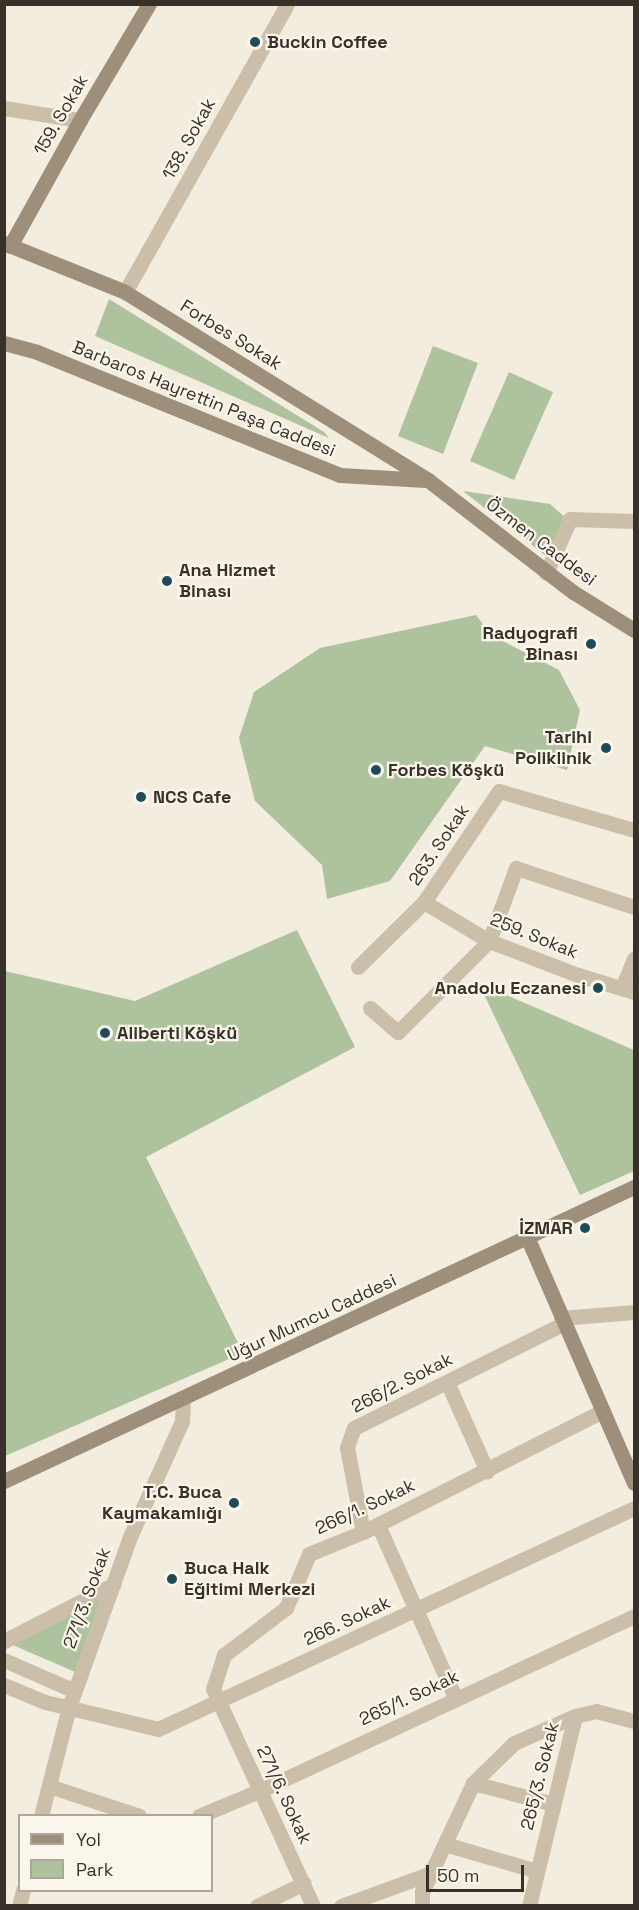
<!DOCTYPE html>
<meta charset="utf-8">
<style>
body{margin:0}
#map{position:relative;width:639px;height:1910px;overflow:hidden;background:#f2edde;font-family:"Space Grotesk",sans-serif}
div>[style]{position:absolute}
.green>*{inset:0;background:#afc29e}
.street>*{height:15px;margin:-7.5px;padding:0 7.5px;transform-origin:7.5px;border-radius:7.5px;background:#cbbfaa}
.secondary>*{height:15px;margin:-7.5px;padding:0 7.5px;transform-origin:7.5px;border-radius:7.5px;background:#9e8f7b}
.dots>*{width:16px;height:16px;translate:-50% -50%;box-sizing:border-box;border:3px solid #faf6eb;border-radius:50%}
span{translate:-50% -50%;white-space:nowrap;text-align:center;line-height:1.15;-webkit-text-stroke:4.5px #faf6eb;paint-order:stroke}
.poi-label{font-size:18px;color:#38312a;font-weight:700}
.left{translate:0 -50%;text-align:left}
.right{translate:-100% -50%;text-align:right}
.street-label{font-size:18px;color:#38312a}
.frame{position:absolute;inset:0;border:6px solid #38312a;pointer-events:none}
.legend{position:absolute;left:18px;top:1814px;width:195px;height:78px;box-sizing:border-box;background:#faf6eb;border:2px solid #aca79e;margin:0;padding:8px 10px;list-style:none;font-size:18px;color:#38312a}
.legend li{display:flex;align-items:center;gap:12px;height:30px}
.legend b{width:30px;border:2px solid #aca79e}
.scale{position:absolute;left:426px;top:1865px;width:98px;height:27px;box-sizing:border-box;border:3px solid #38312a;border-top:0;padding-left:8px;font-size:18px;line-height:21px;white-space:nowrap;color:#38312a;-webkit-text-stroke:4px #faf6eb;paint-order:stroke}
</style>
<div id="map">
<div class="green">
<i style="clip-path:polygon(109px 299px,324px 432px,329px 438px,95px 336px)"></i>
<i style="clip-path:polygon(433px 346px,478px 363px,443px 454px,398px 436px)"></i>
<i style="clip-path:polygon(509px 372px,553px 392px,514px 480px,470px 461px)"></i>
<i style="clip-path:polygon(463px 491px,550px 504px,567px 519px,546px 556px)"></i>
<i style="clip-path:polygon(476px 615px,491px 635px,559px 670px,580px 710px,567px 770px,485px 746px,390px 881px,327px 899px,322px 865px,255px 801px,239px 738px,254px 692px,320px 648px)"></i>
<i style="clip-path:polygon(297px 930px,355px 1047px,146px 1157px,243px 1353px,5px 1456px,5px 971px,135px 1001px)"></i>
<i style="clip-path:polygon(480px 986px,488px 987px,634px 1050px,634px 1171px,580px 1195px)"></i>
<i style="clip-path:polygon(107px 1592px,75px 1672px,6px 1642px)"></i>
</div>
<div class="street">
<i style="left:4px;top:108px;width:77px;rotate:9deg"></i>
<i style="left:125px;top:292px;width:330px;rotate:-60.6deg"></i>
<i style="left:546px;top:573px;width:59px;rotate:-66deg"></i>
<i style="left:570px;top:519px;width:64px;rotate:1.8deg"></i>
<i style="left:424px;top:902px;width:76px;rotate:31deg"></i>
<i style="left:489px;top:941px;width:95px;rotate:20.9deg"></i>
<i style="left:578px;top:975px;width:59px;rotate:16.9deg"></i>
<i style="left:358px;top:967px;width:93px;rotate:-44.6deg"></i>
<i style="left:424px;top:902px;width:134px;rotate:-56deg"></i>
<i style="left:499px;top:791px;width:141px;rotate:16.1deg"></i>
<i style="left:622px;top:988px;width:32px;rotate:-68deg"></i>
<i style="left:370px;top:1008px;width:37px;rotate:41deg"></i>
<i style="left:398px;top:1032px;width:129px;rotate:-45deg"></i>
<i style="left:489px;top:941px;width:78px;rotate:-69.7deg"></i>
<i style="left:516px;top:868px;width:124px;rotate:18.3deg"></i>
<i style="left:561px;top:1318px;width:73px;rotate:-4.7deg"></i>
<i style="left:447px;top:1382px;width:98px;rotate:65.8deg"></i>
<i style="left:378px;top:1525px;width:188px;rotate:65.9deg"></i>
<i style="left:363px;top:1532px;width:86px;rotate:-100.7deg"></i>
<i style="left:347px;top:1447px;width:20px;rotate:-70deg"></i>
<i style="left:354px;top:1428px;width:233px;rotate:-26.5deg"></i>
<i style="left:4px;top:1641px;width:123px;rotate:-27.2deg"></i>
<i style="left:4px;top:1660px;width:77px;rotate:23.6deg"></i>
<i style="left:4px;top:1685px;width:44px;rotate:22.5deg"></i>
<i style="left:45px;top:1702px;width:116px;rotate:13.4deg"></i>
<i style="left:158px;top:1729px;width:525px;rotate:-24.9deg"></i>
<i style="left:473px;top:1783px;width:83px;rotate:14.7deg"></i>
<i style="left:49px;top:1786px;width:95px;rotate:18.4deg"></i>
<i style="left:41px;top:1816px;width:113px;rotate:-75.6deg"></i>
<i style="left:69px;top:1707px;width:178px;rotate:-70.3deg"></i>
<i style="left:129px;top:1539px;width:129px;rotate:-65.8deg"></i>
<i style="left:182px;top:1421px;width:22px;rotate:-87deg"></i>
<i style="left:199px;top:1816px;width:65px;rotate:-22.6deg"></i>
<i style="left:259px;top:1791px;width:414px;rotate:-25deg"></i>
<i style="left:445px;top:1844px;width:96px;rotate:16.4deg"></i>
<i style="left:19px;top:1906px;width:16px;rotate:-76deg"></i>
<i style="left:257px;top:1906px;width:52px;rotate:-26.1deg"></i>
<i style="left:313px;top:1906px;width:239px;rotate:-114.7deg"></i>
<i style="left:213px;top:1689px;width:36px;rotate:-72deg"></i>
<i style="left:224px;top:1655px;width:78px;rotate:-37.2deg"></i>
<i style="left:286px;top:1608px;width:59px;rotate:-66.9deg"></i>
<i style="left:309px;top:1554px;width:58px;rotate:-22.2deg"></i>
<i style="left:363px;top:1532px;width:269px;rotate:-26.8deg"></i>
<i style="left:341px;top:1906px;width:96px;rotate:-20.1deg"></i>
<i style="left:422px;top:1906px;width:14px;rotate:-90deg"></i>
<i style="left:422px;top:1892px;width:120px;rotate:-64.9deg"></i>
<i style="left:473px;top:1783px;width:57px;rotate:-44.3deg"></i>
<i style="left:514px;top:1743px;width:67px;rotate:-23.9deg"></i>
<i style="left:529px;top:1906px;width:195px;rotate:-76.4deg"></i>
<i style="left:575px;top:1716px;width:22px;rotate:-13deg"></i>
<i style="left:596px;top:1711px;width:39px;rotate:15deg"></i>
</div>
<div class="secondary">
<i style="left:4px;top:243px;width:131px;rotate:22deg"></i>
<i style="left:125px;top:292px;width:357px;rotate:31.8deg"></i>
<i style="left:428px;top:480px;width:183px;rotate:37.7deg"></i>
<i style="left:573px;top:592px;width:72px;rotate:31.9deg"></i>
<i style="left:10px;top:246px;width:144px;rotate:-60.9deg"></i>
<i style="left:80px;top:120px;width:135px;rotate:-59.3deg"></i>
<i style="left:4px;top:343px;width:34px;rotate:15deg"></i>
<i style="left:37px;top:352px;width:327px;rotate:22.1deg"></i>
<i style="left:340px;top:475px;width:85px;rotate:3.4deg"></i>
<i style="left:528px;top:1239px;width:266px;rotate:66.5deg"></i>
<i style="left:4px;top:1481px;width:695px;rotate:-25.02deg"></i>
</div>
<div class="dots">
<i style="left:255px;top:42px;background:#1f4b59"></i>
<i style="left:167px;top:581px;background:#1f4b59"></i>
<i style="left:591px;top:644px;background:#1f4b59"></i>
<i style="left:606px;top:748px;background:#1f4b59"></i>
<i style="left:376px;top:770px;background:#1f4b59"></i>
<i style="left:141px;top:797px;background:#1f4b59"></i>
<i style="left:598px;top:988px;background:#1f4b59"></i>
<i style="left:105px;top:1033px;background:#1f4b59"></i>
<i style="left:585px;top:1228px;background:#1f4b59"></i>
<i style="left:234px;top:1503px;background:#1f4b59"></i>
<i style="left:172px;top:1579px;background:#1f4b59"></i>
</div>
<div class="poi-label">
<span class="left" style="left:267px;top:42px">Buckin Coffee</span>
<span class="left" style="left:179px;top:581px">Ana Hizmet<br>Binası</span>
<span class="right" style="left:578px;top:644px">Radyografi<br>Binası</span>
<span class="right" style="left:592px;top:748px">Tarihi<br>Poliklinik</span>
<span class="left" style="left:388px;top:770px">Forbes Köşkü</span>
<span class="left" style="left:153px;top:797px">NCS Cafe</span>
<span class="right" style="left:586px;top:988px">Anadolu Eczanesi</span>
<span class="left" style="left:117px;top:1033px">Aliberti Köşkü</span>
<span class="right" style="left:573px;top:1228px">İZMAR</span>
<span class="right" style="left:222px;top:1503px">T.C. Buca<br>Kaymakamlığı</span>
<span class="left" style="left:184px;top:1579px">Buca Halk<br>Eğitimi Merkezi</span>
</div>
<div class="street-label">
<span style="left:61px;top:115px;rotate:-60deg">159. Sokak</span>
<span style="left:189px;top:139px;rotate:-61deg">138. Sokak</span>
<span style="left:231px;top:335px;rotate:32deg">Forbes Sokak</span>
<span style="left:204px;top:399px;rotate:22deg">Barbaros Hayrettin Paşa Caddesi</span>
<span style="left:541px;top:542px;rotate:37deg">Özmen Caddesi</span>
<span style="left:439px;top:845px;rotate:-56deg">263. Sokak</span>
<span style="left:534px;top:936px;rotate:22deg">259. Sokak</span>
<span style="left:312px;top:1318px;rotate:-25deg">Uğur Mumcu Caddesi</span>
<span style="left:402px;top:1383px;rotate:-27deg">266/2. Sokak</span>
<span style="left:365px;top:1507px;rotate:-25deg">266/1. Sokak</span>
<span style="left:87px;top:1598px;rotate:-70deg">271/3. Sokak</span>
<span style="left:347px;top:1621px;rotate:-25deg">266. Sokak</span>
<span style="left:409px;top:1698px;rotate:-25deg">265/1. Sokak</span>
<span style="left:540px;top:1776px;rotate:-76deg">265/3. Sokak</span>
<span style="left:284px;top:1795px;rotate:65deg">271/6. Sokak</span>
</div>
<div class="frame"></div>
<ul class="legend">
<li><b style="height:8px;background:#9e8f7b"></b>Yol</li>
<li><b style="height:16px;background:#afc29e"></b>Park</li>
</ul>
<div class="scale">50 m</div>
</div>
